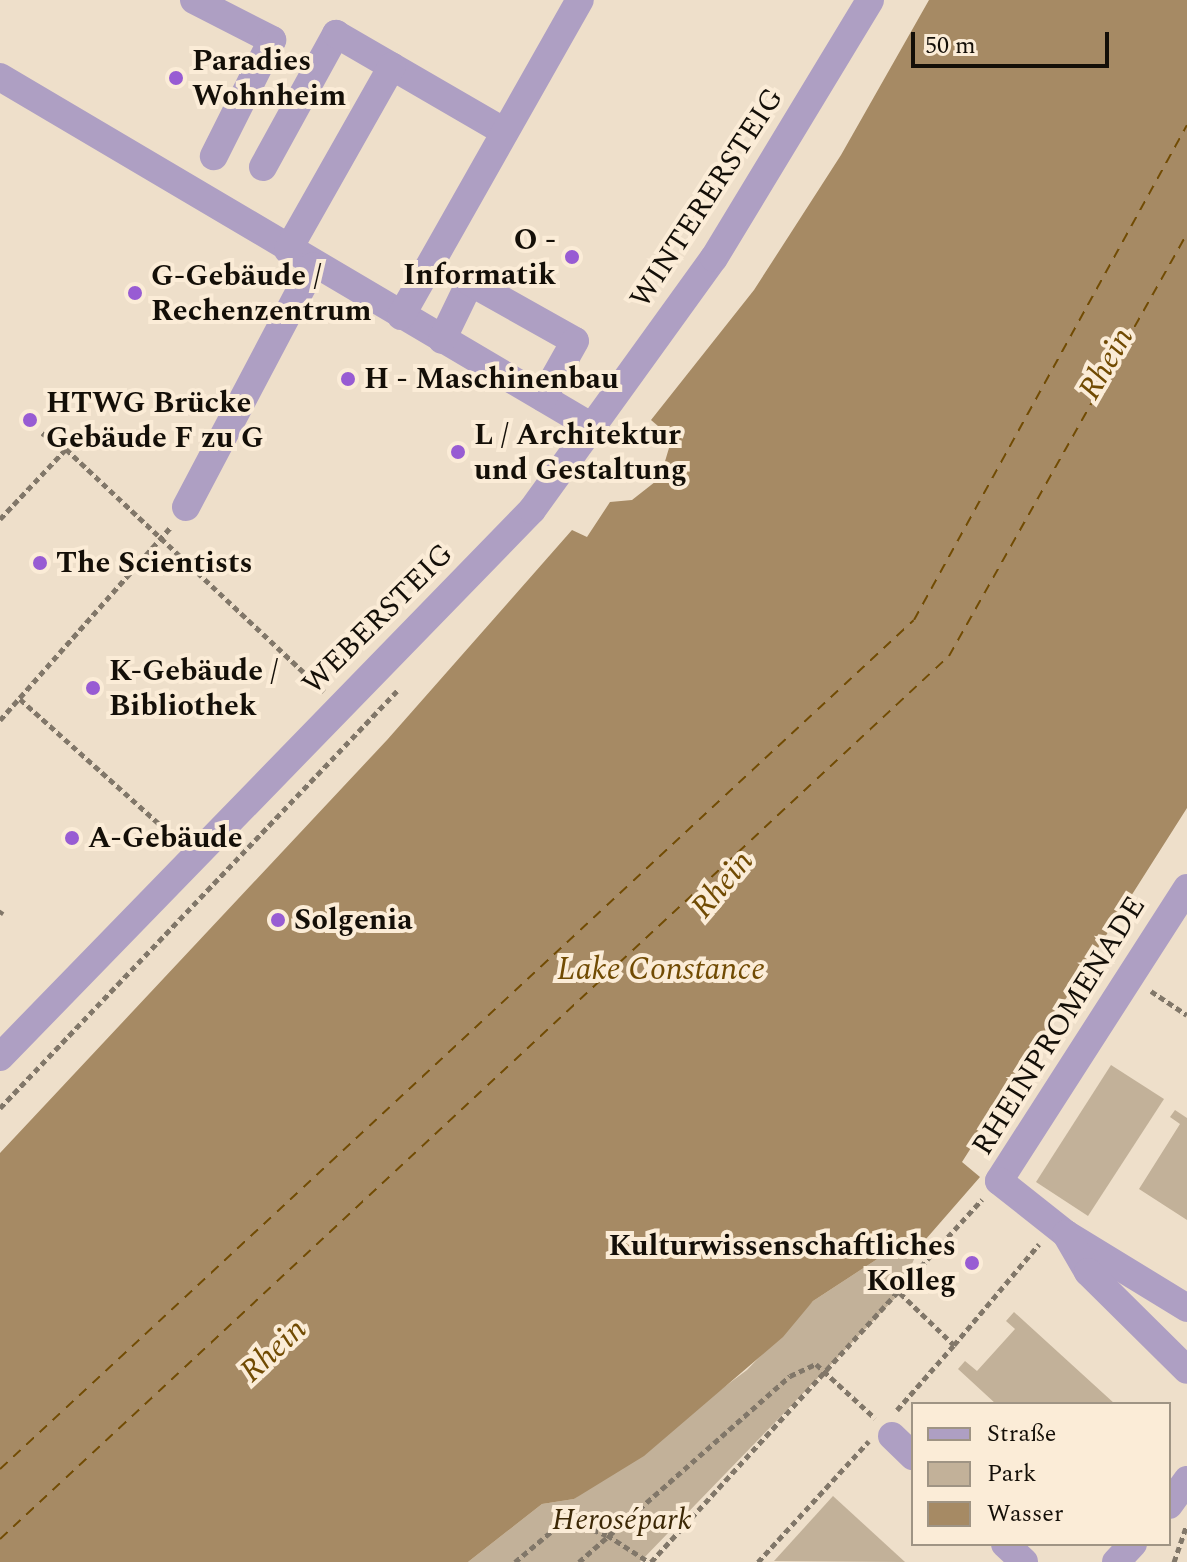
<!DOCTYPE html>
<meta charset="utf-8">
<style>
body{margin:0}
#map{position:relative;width:1187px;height:1562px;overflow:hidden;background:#eedfca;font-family:Spectral,serif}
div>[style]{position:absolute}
.green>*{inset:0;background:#c2b199}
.water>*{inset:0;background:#a68a64}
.ferry>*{height:2px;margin-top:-1px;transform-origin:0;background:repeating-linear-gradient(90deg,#714b03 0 10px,transparent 0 18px)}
.path>*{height:5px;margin-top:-2.5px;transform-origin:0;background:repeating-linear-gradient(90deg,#817769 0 6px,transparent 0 10px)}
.minor>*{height:28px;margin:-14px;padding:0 14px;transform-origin:14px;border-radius:14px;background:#ae9fc3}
.dots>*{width:22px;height:22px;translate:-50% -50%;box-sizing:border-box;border:4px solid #fbecd7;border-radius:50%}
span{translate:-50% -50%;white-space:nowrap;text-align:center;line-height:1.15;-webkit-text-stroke:8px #fbecd7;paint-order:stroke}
.poi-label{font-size:30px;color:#140f08;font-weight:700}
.left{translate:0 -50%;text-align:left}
.right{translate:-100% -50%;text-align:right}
.street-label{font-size:30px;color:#140f08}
.park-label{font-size:30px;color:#3c2806;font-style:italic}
.water-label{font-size:32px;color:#714b03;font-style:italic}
.legend{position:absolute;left:911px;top:1402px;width:260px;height:144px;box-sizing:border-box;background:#fbecd7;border:2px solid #9f9484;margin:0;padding:10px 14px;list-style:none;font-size:24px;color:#140f08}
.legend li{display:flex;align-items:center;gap:16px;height:40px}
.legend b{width:40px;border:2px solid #9f9484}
.scale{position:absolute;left:911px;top:32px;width:198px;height:36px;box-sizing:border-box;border:4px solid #140f08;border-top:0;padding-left:10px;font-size:24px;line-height:28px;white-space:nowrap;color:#140f08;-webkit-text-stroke:6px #fbecd7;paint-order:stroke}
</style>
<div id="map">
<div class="green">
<i style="clip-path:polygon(1111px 1065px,1164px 1099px,1088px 1216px,1036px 1182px)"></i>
<i style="clip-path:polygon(1175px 1110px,1187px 1118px,1187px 1220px,1139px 1189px,1180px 1124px,1170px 1117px)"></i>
<i style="clip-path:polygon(908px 1239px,919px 1247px,900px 1293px,640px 1562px,468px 1562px,542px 1504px,574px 1499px,747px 1370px,813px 1301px)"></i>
<i style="clip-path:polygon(1014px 1312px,1115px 1404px,996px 1404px,958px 1369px,965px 1361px,977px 1371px,1015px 1329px,1006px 1321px)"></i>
<i style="clip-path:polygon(833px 1496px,905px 1562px,774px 1561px)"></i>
</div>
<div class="water">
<i style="clip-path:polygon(929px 0,1187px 0,1187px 808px,962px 1162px,980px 1177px,919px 1247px,908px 1239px,813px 1301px,783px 1337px,644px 1456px,574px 1499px,542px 1504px,468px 1562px,0 1562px,0 1153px,387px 740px,572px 530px,587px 537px,610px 502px,632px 500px,660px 478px,672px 438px,651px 420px,754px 290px,841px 155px)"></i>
</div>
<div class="ferry">
<i style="left:0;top:1469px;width:1247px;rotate:-42.89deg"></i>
<i style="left:914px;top:620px;width:565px;rotate:-61.12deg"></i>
<i style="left:0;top:1539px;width:1296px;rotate:-42.94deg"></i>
<i style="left:949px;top:656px;width:484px;rotate:-60.6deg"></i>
</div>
<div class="path">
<i style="left:42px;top:433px;width:29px;rotate:34deg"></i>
<i style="left:66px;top:449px;width:354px;rotate:43.2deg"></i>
<i style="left:0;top:519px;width:96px;rotate:-46.7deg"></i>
<i style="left:20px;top:699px;width:211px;rotate:41.9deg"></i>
<i style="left:0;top:720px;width:258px;rotate:-48.5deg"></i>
<i style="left:0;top:914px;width:4px;rotate:-56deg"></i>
<i style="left:1151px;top:991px;width:43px;rotate:33.7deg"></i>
<i style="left:0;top:1108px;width:576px;rotate:-46.41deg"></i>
<i style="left:900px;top:1293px;width:75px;rotate:43.9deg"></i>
<i style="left:954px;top:1345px;width:132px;rotate:-49.9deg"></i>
<i style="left:897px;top:1410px;width:86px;rotate:-48.8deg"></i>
<i style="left:515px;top:1562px;width:50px;rotate:-40.1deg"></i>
<i style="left:553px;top:1530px;width:22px;rotate:-21deg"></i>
<i style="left:574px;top:1522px;width:35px;rotate:22deg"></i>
<i style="left:607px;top:1535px;width:50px;rotate:32.7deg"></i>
<i style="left:579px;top:1562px;width:281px;rotate:-41.4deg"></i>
<i style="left:790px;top:1376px;width:29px;rotate:-25deg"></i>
<i style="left:816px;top:1364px;width:80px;rotate:42.5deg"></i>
<i style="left:651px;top:1562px;width:491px;rotate:-47.6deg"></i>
<i style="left:758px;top:1562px;width:164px;rotate:-47.5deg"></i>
<i style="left:1174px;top:1562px;width:39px;rotate:-71deg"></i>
</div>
<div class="minor">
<i style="left:194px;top:0;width:88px;rotate:27.1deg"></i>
<i style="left:272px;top:40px;width:130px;rotate:116.6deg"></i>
<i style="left:0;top:77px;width:690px;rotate:30.58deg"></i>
<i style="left:263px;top:167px;width:152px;rotate:-61.2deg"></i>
<i style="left:336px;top:34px;width:195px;rotate:30.1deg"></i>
<i style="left:288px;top:250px;width:211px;rotate:-60.5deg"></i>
<i style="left:401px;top:316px;width:363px;rotate:-60.5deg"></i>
<i style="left:442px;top:340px;width:64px;rotate:-64.2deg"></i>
<i style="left:470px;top:282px;width:120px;rotate:29.3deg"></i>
<i style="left:575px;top:341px;width:65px;rotate:119.3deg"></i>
<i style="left:186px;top:507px;width:272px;rotate:-62.2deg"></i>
<i style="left:1187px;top:888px;width:348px;rotate:122.7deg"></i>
<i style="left:999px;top:1181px;width:85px;rotate:38.3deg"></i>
<i style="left:1066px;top:1234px;width:142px;rotate:31.4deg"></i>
<i style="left:0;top:1057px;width:763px;rotate:-45.8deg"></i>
<i style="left:532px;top:510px;width:311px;rotate:-54.2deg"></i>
<i style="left:714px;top:258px;width:301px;rotate:-58.8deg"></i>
<i style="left:1066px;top:1234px;width:44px;rotate:59.9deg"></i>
<i style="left:1088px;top:1272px;width:139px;rotate:44.7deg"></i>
<i style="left:892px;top:1436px;width:29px;rotate:44deg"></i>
<i style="left:1169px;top:1505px;width:31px;rotate:-54deg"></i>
<i style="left:1005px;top:1544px;width:26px;rotate:43deg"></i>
<i style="left:1116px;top:1562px;width:25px;rotate:-47deg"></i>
</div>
<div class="dots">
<i style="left:176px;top:78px;background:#985cd3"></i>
<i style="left:572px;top:257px;background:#985cd3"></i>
<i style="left:135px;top:293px;background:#985cd3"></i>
<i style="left:348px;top:379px;background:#985cd3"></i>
<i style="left:30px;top:420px;background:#985cd3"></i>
<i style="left:458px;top:452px;background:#985cd3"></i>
<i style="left:40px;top:563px;background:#985cd3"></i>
<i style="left:93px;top:688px;background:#985cd3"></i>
<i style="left:72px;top:838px;background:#985cd3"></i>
<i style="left:278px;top:920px;background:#985cd3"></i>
<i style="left:972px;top:1263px;background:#985cd3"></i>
</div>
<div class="poi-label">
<span class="left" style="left:192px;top:78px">Paradies<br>Wohnheim</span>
<span class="right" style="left:556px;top:257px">O -<br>Informatik</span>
<span class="left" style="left:151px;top:293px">G-Gebäude /<br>Rechenzentrum</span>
<span class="left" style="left:364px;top:379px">H - Maschinenbau</span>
<span class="left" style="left:46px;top:420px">HTWG Brücke<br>Gebäude F zu G</span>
<span class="left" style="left:474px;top:452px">L / Architektur<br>und Gestaltung</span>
<span class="left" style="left:56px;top:563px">The Scientists</span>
<span class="left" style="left:109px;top:688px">K-Gebäude /<br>Bibliothek</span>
<span class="left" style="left:88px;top:838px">A-Gebäude</span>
<span class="left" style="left:294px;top:920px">Solgenia</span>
<span class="right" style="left:956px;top:1263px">Kulturwissenschaftliches<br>Kolleg</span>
</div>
<div class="street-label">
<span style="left:707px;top:198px;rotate:-57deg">WINTERERSTEIG</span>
<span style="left:378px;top:619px;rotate:-45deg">WEBERSTEIG</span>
<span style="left:1059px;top:1026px;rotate:-58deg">RHEINPROMENADE</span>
</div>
<div class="park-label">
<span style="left:622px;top:1520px">Herosépark</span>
</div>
<div class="water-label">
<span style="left:1107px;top:364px;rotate:-60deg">Rhein</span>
<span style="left:723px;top:885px;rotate:-50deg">Rhein</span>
<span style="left:661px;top:970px">Lake Constance</span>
<span style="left:274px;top:1351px;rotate:-43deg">Rhein</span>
</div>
<ul class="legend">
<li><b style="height:10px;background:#ae9fc3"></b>Straße</li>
<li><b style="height:22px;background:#c2b199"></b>Park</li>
<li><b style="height:22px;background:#a68a64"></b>Wasser</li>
</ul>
<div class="scale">50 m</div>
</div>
